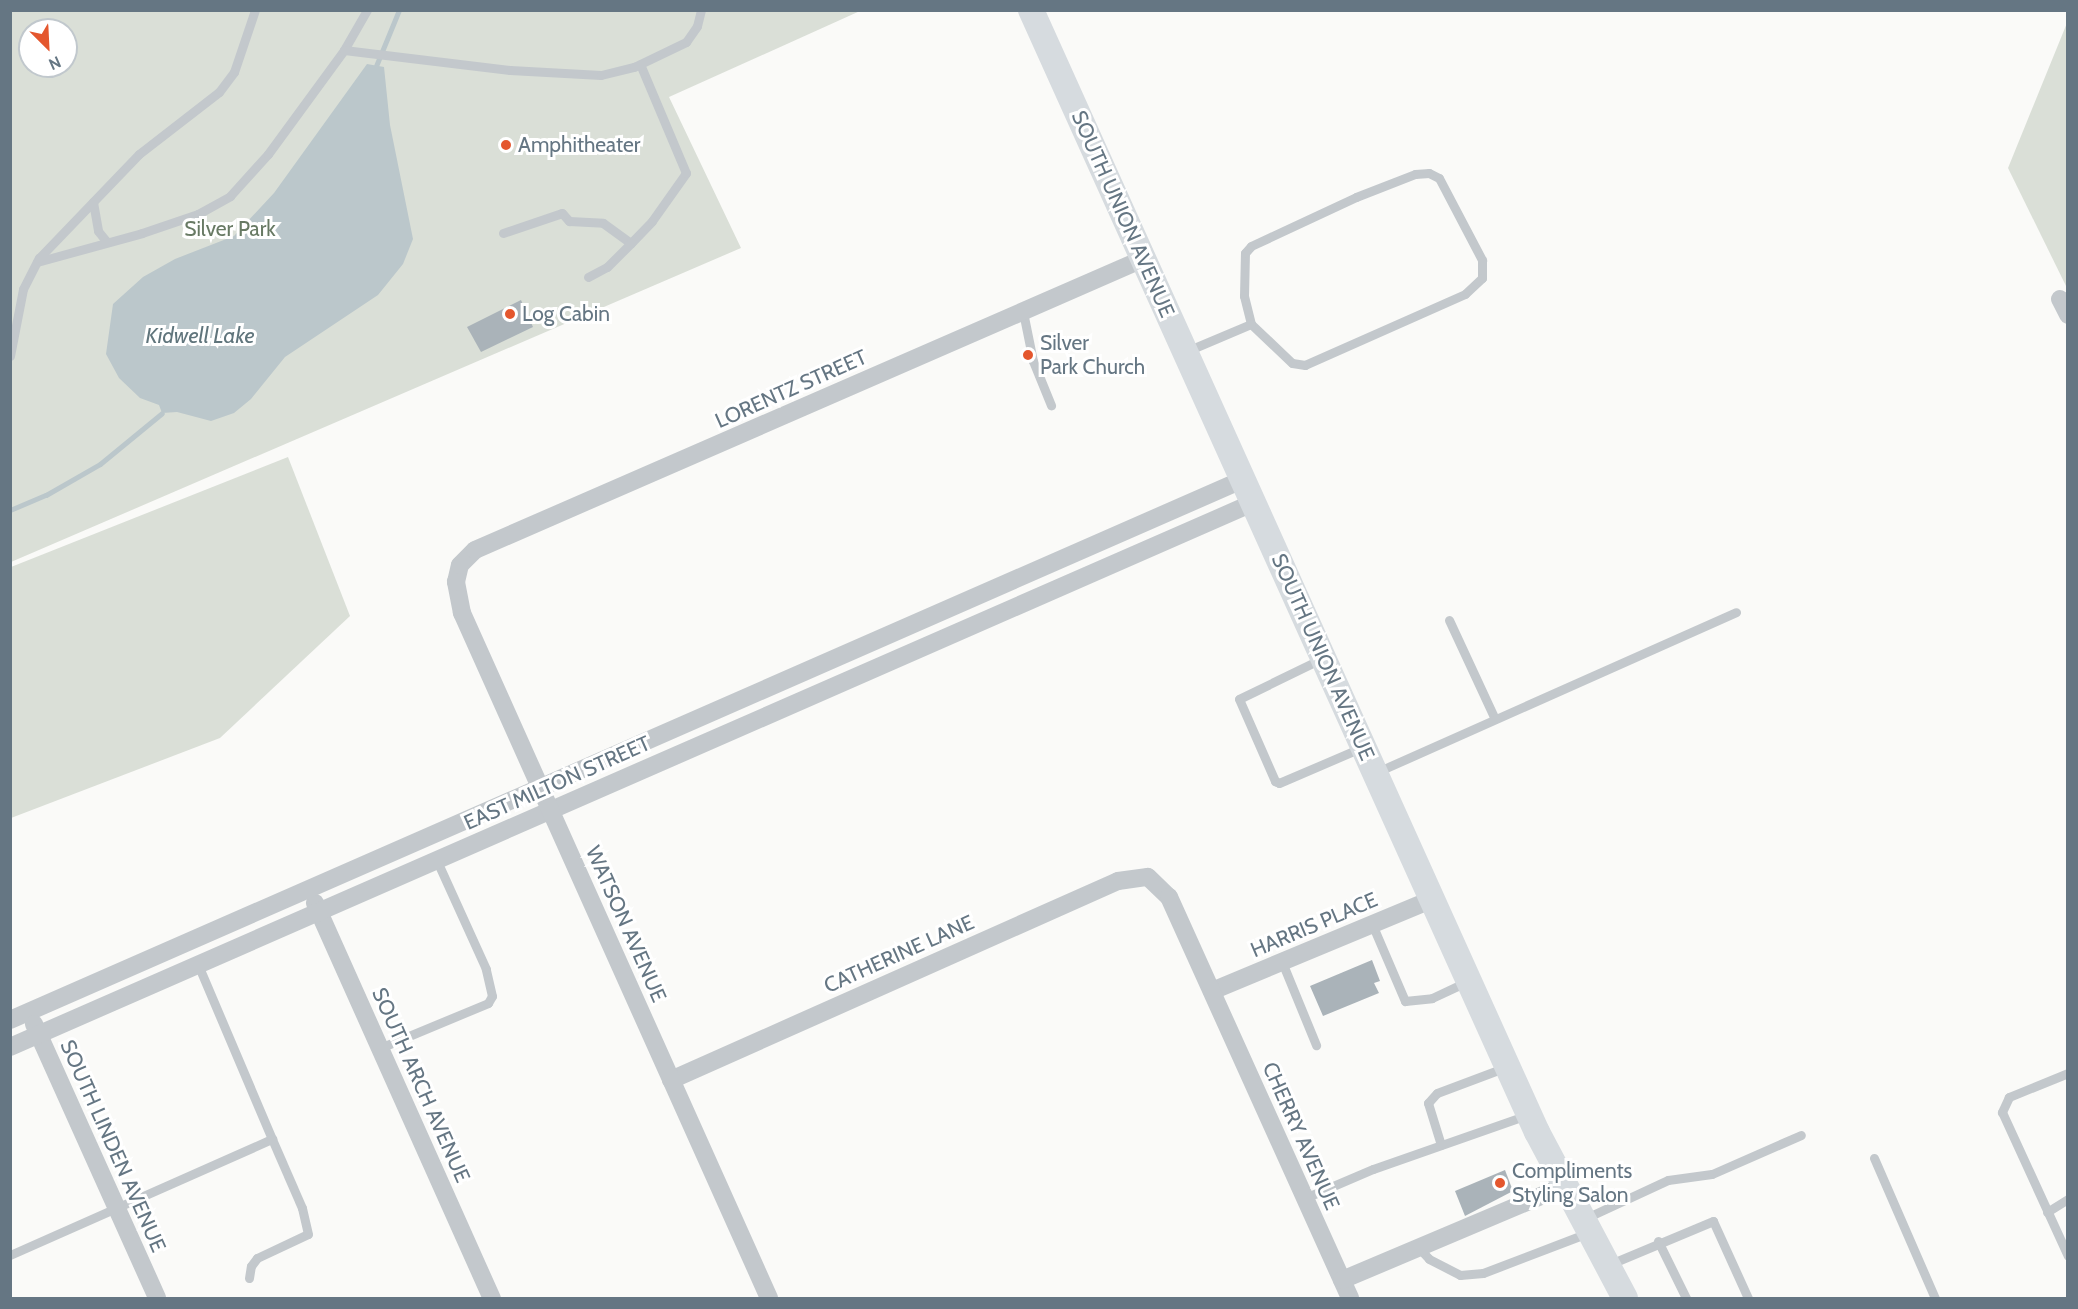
<!DOCTYPE html>
<style>
body{margin:0}
#map{position:relative;width:2078px;height:1309px;overflow:hidden;background:#fafaf8;font-family:Cabin,sans-serif}
div>[style]{position:absolute}
.green>*{inset:0;background:#dadfd7}
.water>*{inset:0;background:#bbc7cb}
.stream>*{height:5px;margin:-2.5px;padding:0 2.5px;transform-origin:2.5px;border-radius:2.5px;background:#bbc7cb}
.building>*{inset:0;background:#aab3b9}
.service>*{height:9px;margin:-4.5px;padding:0 4.5px;transform-origin:4.5px;border-radius:4.5px;background:#c3c8cc}
.minor>*{height:18px;margin:-9px;padding:0 9px;transform-origin:9px;border-radius:9px;background:#c3c8cc}
.secondary>*{height:26px;margin:-13px;padding:0 13px;transform-origin:13px;border-radius:13px;background:#d6dbdf}
.dots>*{width:16px;height:16px;translate:-50% -50%;box-sizing:border-box;border:3px solid #fff;border-radius:50%}
span{translate:-50% -50%;white-space:nowrap;text-align:center;line-height:1.15;-webkit-text-stroke:6px #fff;paint-order:stroke}
.poi-label{font-size:21px;color:#657683}
.left{translate:0 -50%;text-align:left}
.street-label{font-size:21px;color:#657683}
.park-label{font-size:21px;color:#687a64}
.water-label{font-size:22px;color:#60757c;font-style:italic}
.frame{position:absolute;inset:0;border:12px solid #657683;pointer-events:none}
.north{position:absolute;left:18px;top:18px;width:60px;height:60px;box-sizing:border-box;background:#fff;border:2px solid #c1c8cd;border-radius:50%;rotate:156deg;font-size:16px;font-weight:700;line-height:24px;text-align:center;color:#657683}
.north::after{content:'';display:block;margin:auto;width:21px;height:27px;background:#e4572e;clip-path:polygon(50% 0,100% 100%,50% 72%,0 100%)}
</style>
<div id="map">
<div class="green">
<i style="clip-path:polygon(evenodd,11px 11px,860px 11px,669px 97px,741px 248px,11px 562px,11px 11px,30px 30px,66px 30px,66px 66px,30px 66px,30px 30px)"></i>
<i style="clip-path:polygon(2067px 23px,2067px 288px,2008px 168px)"></i>
<i style="clip-path:polygon(288px 457px,350px 616px,220px 738px,11px 818px,11px 567px)"></i>
</div>
<div class="water">
<i style="clip-path:polygon(367px 64px,384px 67px,390px 125px,413px 239px,403px 264px,378px 295px,285px 357px,251px 399px,234px 413px,211px 421px,177px 412px,162px 413px,159px 405px,140px 398px,119px 378px,106px 354px,113px 304px,143px 277px,175px 259px,234px 236px,274px 193px)"></i>
</div>
<div class="stream">
<i style="left:376px;top:66px;width:61px;rotate:-67.7deg"></i>
<i style="left:10px;top:510px;width:39px;rotate:-23deg"></i>
<i style="left:46px;top:495px;width:62px;rotate:-29.9deg"></i>
<i style="left:100px;top:464px;width:80px;rotate:-39.4deg"></i>
</div>
<div class="building">
<i style="clip-path:polygon(521px 300px,533px 327px,481px 352px,467px 327px)"></i>
<i style="clip-path:polygon(1372px 960px,1380px 981px,1374px 983px,1379px 993px,1323px 1016px,1310px 986px)"></i>
<i style="clip-path:polygon(1505px 1170px,1513px 1191px,1465px 1216px,1455px 1191px)"></i>
</div>
<div class="service">
<i style="left:344px;top:50px;width:46px;rotate:-60.1deg"></i>
<i style="left:1429px;top:173px;width:11px;rotate:27deg"></i>
<i style="left:1439px;top:178px;width:93px;rotate:62.3deg"></i>
<i style="left:1482px;top:260px;width:18px;rotate:90deg"></i>
<i style="left:1482px;top:278px;width:23px;rotate:137deg"></i>
<i style="left:1465px;top:294px;width:175px;rotate:156.1deg"></i>
<i style="left:1305px;top:365px;width:13px;rotate:-171deg"></i>
<i style="left:1292px;top:363px;width:57px;rotate:-136.4deg"></i>
<i style="left:1251px;top:324px;width:29px;rotate:-104deg"></i>
<i style="left:1244px;top:296px;width:43px;rotate:-88.7deg"></i>
<i style="left:1245px;top:253px;width:9px;rotate:-49deg"></i>
<i style="left:1251px;top:246px;width:116px;rotate:-25deg"></i>
<i style="left:1356px;top:197px;width:63px;rotate:-21.3deg"></i>
<i style="left:1415px;top:174px;width:14px;rotate:-4deg"></i>
<i style="left:93px;top:202px;width:29px;rotate:80deg"></i>
<i style="left:98px;top:231px;width:14px;rotate:51deg"></i>
<i style="left:503px;top:233px;width:62px;rotate:-18.7deg"></i>
<i style="left:562px;top:213px;width:11px;rotate:49deg"></i>
<i style="left:569px;top:221px;width:34px;rotate:3deg"></i>
<i style="left:603px;top:223px;width:34px;rotate:36deg"></i>
<i style="left:631px;top:243px;width:30px;rotate:-46deg"></i>
<i style="left:652px;top:221px;width:59px;rotate:-54.7deg"></i>
<i style="left:686px;top:173px;width:118px;rotate:-112.9deg"></i>
<i style="left:37px;top:262px;width:109px;rotate:-15.4deg"></i>
<i style="left:142px;top:233px;width:59px;rotate:-18.7deg"></i>
<i style="left:198px;top:214px;width:37px;rotate:-29deg"></i>
<i style="left:230px;top:196px;width:57px;rotate:-47.9deg"></i>
<i style="left:268px;top:154px;width:129px;rotate:-53.8deg"></i>
<i style="left:344px;top:50px;width:167px;rotate:6.9deg"></i>
<i style="left:510px;top:70px;width:91px;rotate:3.1deg"></i>
<i style="left:601px;top:75px;width:34px;rotate:-14deg"></i>
<i style="left:634px;top:67px;width:58px;rotate:-25.7deg"></i>
<i style="left:686px;top:42px;width:19px;rotate:-55deg"></i>
<i style="left:697px;top:26px;width:16px;rotate:-76deg"></i>
<i style="left:588px;top:277px;width:21px;rotate:-28deg"></i>
<i style="left:607px;top:267px;width:34px;rotate:-45deg"></i>
<i style="left:1023px;top:312px;width:50px;rotate:78.5deg"></i>
<i style="left:1033px;top:361px;width:48px;rotate:67.8deg"></i>
<i style="left:1187px;top:351px;width:69px;rotate:-22.9deg"></i>
<i style="left:10px;top:356px;width:68px;rotate:-79deg"></i>
<i style="left:23px;top:289px;width:35px;rotate:-63deg"></i>
<i style="left:39px;top:258px;width:144px;rotate:-46.1deg"></i>
<i style="left:139px;top:154px;width:101px;rotate:-37.8deg"></i>
<i style="left:219px;top:92px;width:25px;rotate:-53deg"></i>
<i style="left:234px;top:72px;width:65px;rotate:-71.3deg"></i>
<i style="left:1449px;top:620px;width:109px;rotate:65.1deg"></i>
<i style="left:1321px;top:659px;width:91px;rotate:154deg"></i>
<i style="left:1239px;top:699px;width:90px;rotate:66.3deg"></i>
<i style="left:1275px;top:781px;width:4px;rotate:27deg"></i>
<i style="left:1279px;top:783px;width:91px;rotate:-23.2deg"></i>
<i style="left:1377px;top:772px;width:393px;rotate:-24deg"></i>
<i style="left:1372px;top:924px;width:84px;rotate:66.8deg"></i>
<i style="left:1405px;top:1001px;width:27px;rotate:-6deg"></i>
<i style="left:1432px;top:998px;width:38px;rotate:-25deg"></i>
<i style="left:1282px;top:962px;width:90px;rotate:67.7deg"></i>
<i style="left:380px;top:1048px;width:117px;rotate:-22.6deg"></i>
<i style="left:488px;top:1003px;width:8px;rotate:-60deg"></i>
<i style="left:492px;top:996px;width:28px;rotate:-103deg"></i>
<i style="left:486px;top:969px;width:119px;rotate:-114.4deg"></i>
<i style="left:2068px;top:1073px;width:64px;rotate:157.9deg"></i>
<i style="left:2009px;top:1097px;width:17px;rotate:115deg"></i>
<i style="left:2002px;top:1112px;width:158px;rotate:65.4deg"></i>
<i style="left:1441px;top:1145px;width:44px;rotate:-107.2deg"></i>
<i style="left:1428px;top:1103px;width:13px;rotate:-48deg"></i>
<i style="left:1437px;top:1093px;width:74px;rotate:-20.6deg"></i>
<i style="left:1874px;top:1158px;width:153px;rotate:66.5deg"></i>
<i style="left:1305px;top:1198px;width:74px;rotate:-23.1deg"></i>
<i style="left:1373px;top:1169px;width:163px;rotate:-19.3deg"></i>
<i style="left:2047px;top:1212px;width:25px;rotate:-32deg"></i>
<i style="left:1586px;top:1218px;width:90px;rotate:-24.9deg"></i>
<i style="left:1668px;top:1180px;width:44px;rotate:-7.8deg"></i>
<i style="left:1712px;top:1174px;width:97px;rotate:-23.7deg"></i>
<i style="left:1658px;top:1241px;width:64px;rotate:63.8deg"></i>
<i style="left:1418px;top:1247px;width:16px;rotate:47deg"></i>
<i style="left:1429px;top:1259px;width:35px;rotate:27deg"></i>
<i style="left:1460px;top:1275px;width:23px;rotate:-5deg"></i>
<i style="left:1483px;top:1273px;width:112px;rotate:-20.9deg"></i>
<i style="left:10px;top:1255px;width:287px;rotate:-23.9deg"></i>
<i style="left:272px;top:1139px;width:189px;rotate:-113deg"></i>
<i style="left:1608px;top:1265px;width:114px;rotate:-22.7deg"></i>
<i style="left:1713px;top:1221px;width:85px;rotate:65.6deg"></i>
<i style="left:249px;top:1278px;width:12px;rotate:-81deg"></i>
<i style="left:251px;top:1266px;width:10px;rotate:-53deg"></i>
<i style="left:257px;top:1258px;width:56px;rotate:-25.2deg"></i>
<i style="left:308px;top:1234px;width:27px;rotate:-103deg"></i>
<i style="left:302px;top:1208px;width:75px;rotate:-113.5deg"></i>
</div>
<div class="minor">
<i style="left:2060px;top:299px;width:18px;rotate:63deg"></i>
<i style="left:315px;top:903px;width:433px;rotate:65.9deg"></i>
<i style="left:1212px;top:991px;width:239px;rotate:-22.6deg"></i>
<i style="left:10px;top:1020px;width:1345px;rotate:-23.67deg"></i>
<i style="left:34px;top:1024px;width:300px;rotate:65.8deg"></i>
<i style="left:10px;top:1047px;width:1357px;rotate:-23.64deg"></i>
<i style="left:671px;top:1080px;width:489px;rotate:-24deg"></i>
<i style="left:1118px;top:881px;width:30px;rotate:-8deg"></i>
<i style="left:1148px;top:877px;width:29px;rotate:44deg"></i>
<i style="left:1169px;top:897px;width:440px;rotate:65.7deg"></i>
<i style="left:1342px;top:1280px;width:241px;rotate:-22.9deg"></i>
<i style="left:769px;top:1298px;width:751px;rotate:-114.14deg"></i>
<i style="left:462px;top:613px;width:32px;rotate:-101deg"></i>
<i style="left:456px;top:582px;width:17px;rotate:-77deg"></i>
<i style="left:460px;top:565px;width:21px;rotate:-45deg"></i>
<i style="left:475px;top:550px;width:729px;rotate:-23.54deg"></i>
</div>
<div class="secondary">
<i style="left:1031px;top:10px;width:1231px;rotate:65.73deg"></i>
<i style="left:1537px;top:1132px;width:188px;rotate:62.1deg"></i>
</div>
<div class="dots">
<i style="left:506px;top:145px;background:#e4572e"></i>
<i style="left:510px;top:314px;background:#e4572e"></i>
<i style="left:1028px;top:355px;background:#e4572e"></i>
<i style="left:1500px;top:1183px;background:#e4572e"></i>
</div>
<div class="poi-label">
<span class="left" style="left:518px;top:145px">Amphitheater</span>
<span class="left" style="left:522px;top:314px">Log Cabin</span>
<span class="left" style="left:1040px;top:355px">Silver<br>Park Church</span>
<span class="left" style="left:1512px;top:1183px">Compliments<br>Styling Salon</span>
</div>
<div class="street-label">
<span style="left:1123px;top:214px;rotate:66deg">SOUTH UNION AVENUE</span>
<span style="left:791px;top:389px;rotate:-24deg">LORENTZ STREET</span>
<span style="left:1323px;top:657px;rotate:66deg">SOUTH UNION AVENUE</span>
<span style="left:557px;top:783px;rotate:-24deg">EAST MILTON STREET</span>
<span style="left:626px;top:924px;rotate:66deg">WATSON AVENUE</span>
<span style="left:1314px;top:925px;rotate:-23deg">HARRIS PLACE</span>
<span style="left:899px;top:954px;rotate:-24deg">CATHERINE LANE</span>
<span style="left:421px;top:1085px;rotate:66deg">SOUTH ARCH AVENUE</span>
<span style="left:1301px;top:1136px;rotate:66deg">CHERRY AVENUE</span>
<span style="left:113px;top:1146px;rotate:66deg">SOUTH LINDEN AVENUE</span>
</div>
<div class="park-label">
<span style="left:230px;top:229px">Silver Park</span>
</div>
<div class="water-label">
<span style="left:200px;top:336px">Kidwell Lake</span>
</div>
<div class="frame"></div>
<div class="north">N</div>
</div>
